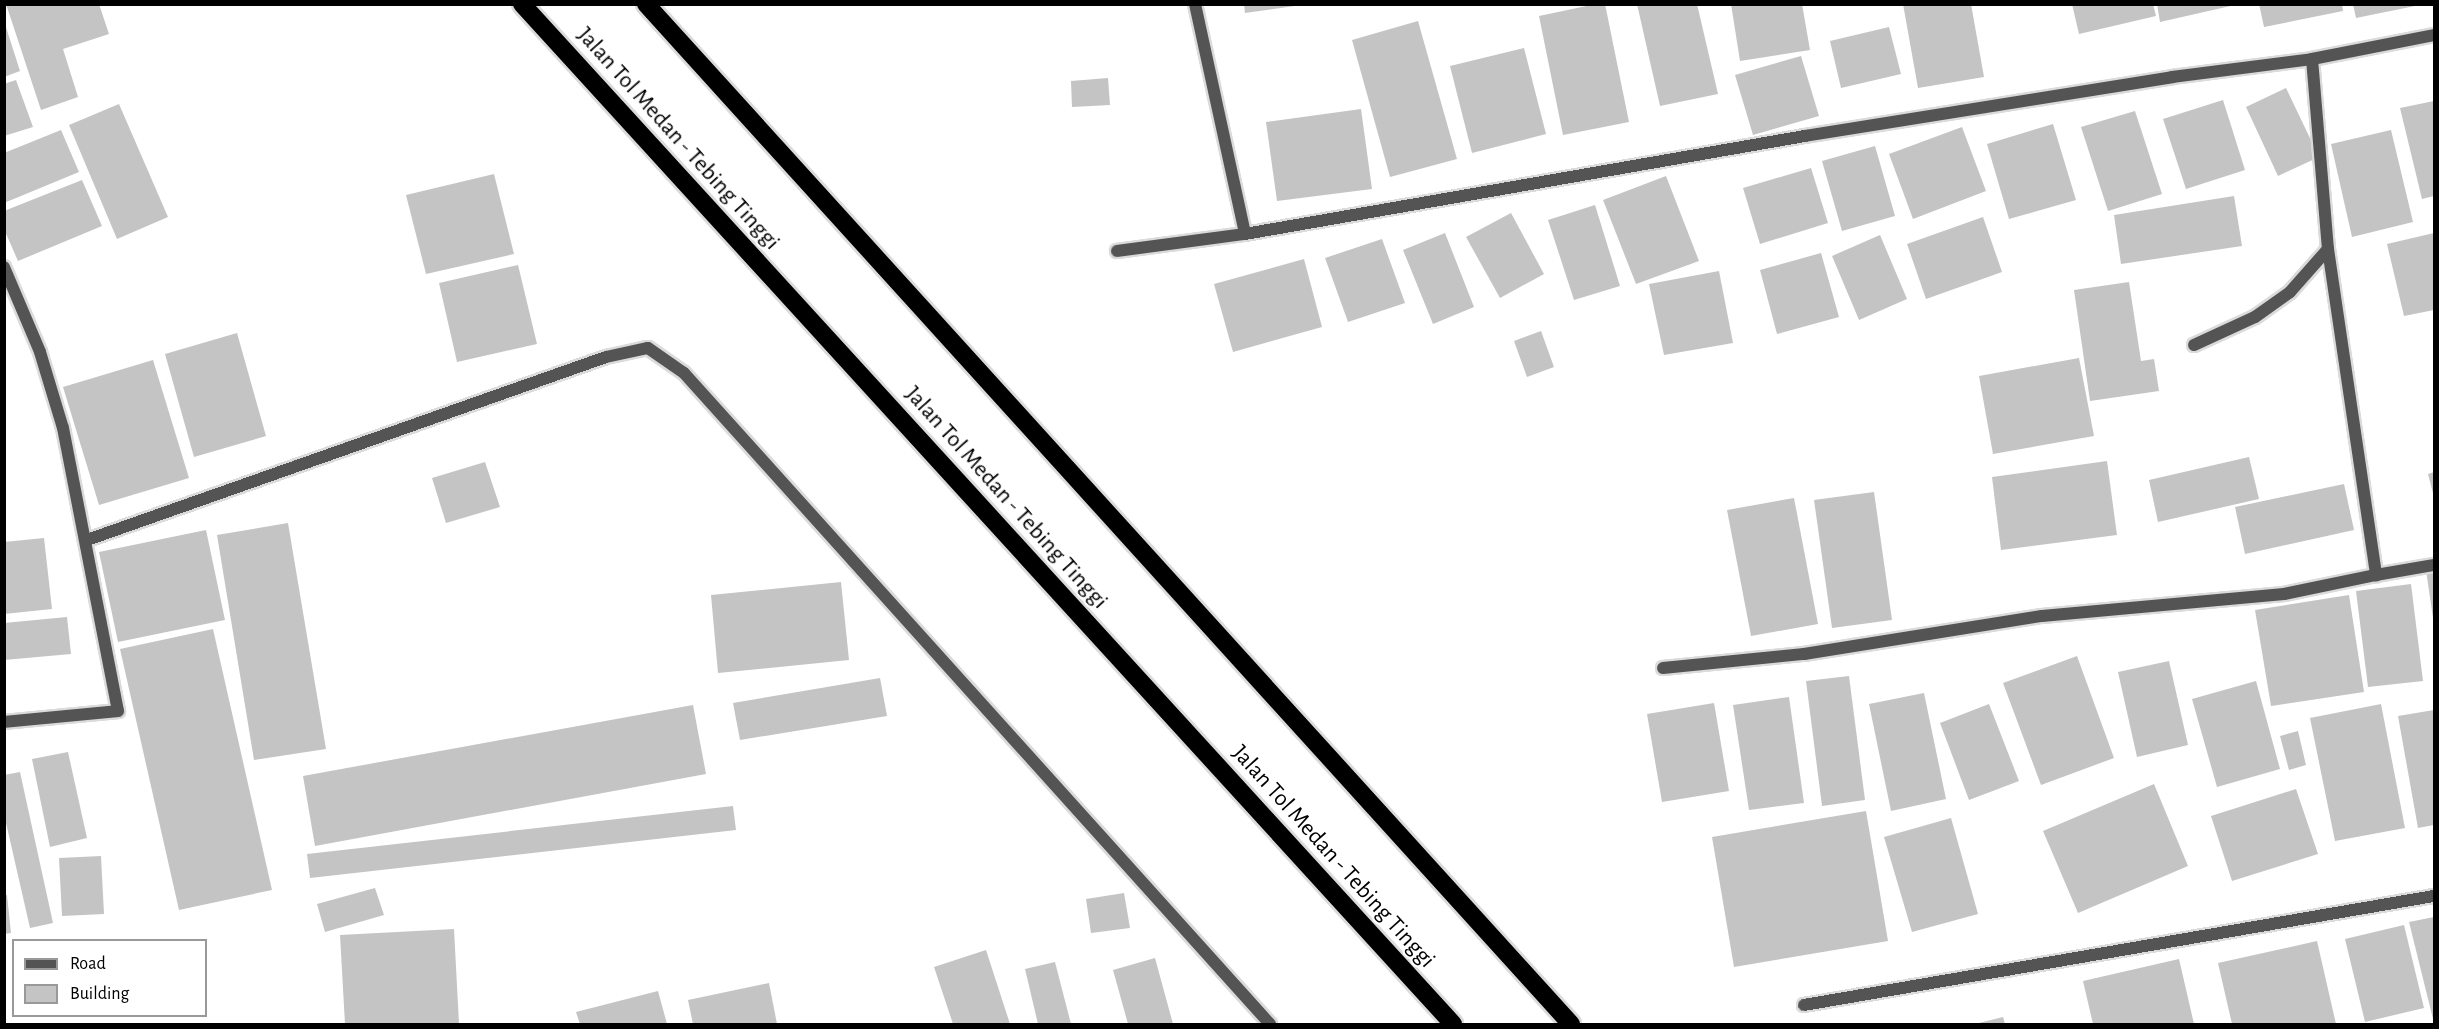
<!DOCTYPE html>
<style>
body{margin:0}
#map{position:relative;width:2439px;height:1029px;overflow:hidden;background:#fff;font-family:"Alegreya Sans",sans-serif}
div>[style]{position:absolute}
.building>*{inset:0;background:#c4c4c4}
.roads{filter:drop-shadow(2px 0 #dbdbdb) drop-shadow(-2px 0 #dbdbdb) drop-shadow(0 2px #dbdbdb) drop-shadow(0 -2px #dbdbdb)}
.service>*{height:12px;margin:-6px;padding:0 6px;transform-origin:6px;border-radius:6px;background:#545454}
.minor>*{height:12px;margin:-6px;padding:0 6px;transform-origin:6px;border-radius:6px;background:#545454}
.motorway>*{height:18px;margin:-9px;padding:0 9px;transform-origin:9px;border-radius:9px;background:#000}
span{translate:-50% -50%;white-space:nowrap;text-align:center;line-height:1.15;-webkit-text-stroke:4.5px #fff;paint-order:stroke}
.street-label{font-size:24px;color:#000}
.frame{position:absolute;inset:0;border:6px solid #000;pointer-events:none}
.legend{position:absolute;left:12px;top:939px;width:195px;height:78px;box-sizing:border-box;background:#fff;border:2px solid #999;margin:0;padding:8px 10px;list-style:none;font-size:18px;color:#000}
.legend li{display:flex;align-items:center;gap:12px;height:30px}
.legend b{width:30px;border:2px solid #999}
</style>
<div id="map">
<div class="building">
<i style="clip-path:polygon(6px 4px,99px 4px,109px 34px,63px 49px,78px 97px,41px 110px)"></i>
<i style="clip-path:polygon(1244px 4px,1295px 4px,1295px 6px,1245px 13px)"></i>
<i style="clip-path:polygon(1596px 4px,1605px 4px,1629px 122px,1563px 135px,1539px 16px)"></i>
<i style="clip-path:polygon(1637px 4px,1697px 4px,1718px 94px,1660px 106px)"></i>
<i style="clip-path:polygon(1731px 4px,1802px 4px,1810px 50px,1740px 61px)"></i>
<i style="clip-path:polygon(1903px 4px,1971px 4px,1984px 77px,1918px 88px)"></i>
<i style="clip-path:polygon(2072px 4px,2153px 4px,2156px 16px,2079px 34px)"></i>
<i style="clip-path:polygon(2157px 4px,2235px 4px,2235px 5px,2160px 22px)"></i>
<i style="clip-path:polygon(2259px 4px,2342px 4px,2343px 11px,2264px 27px)"></i>
<i style="clip-path:polygon(2353px 4px,2415px 4px,2415px 6px,2356px 18px)"></i>
<i style="clip-path:polygon(1418px 21px,1457px 159px,1390px 177px,1352px 40px)"></i>
<i style="clip-path:polygon(5px 24px,20px 71px,4px 77px,4px 25px)"></i>
<i style="clip-path:polygon(1889px 27px,1901px 74px,1841px 88px,1830px 41px)"></i>
<i style="clip-path:polygon(1524px 48px,1546px 134px,1472px 153px,1450px 66px)"></i>
<i style="clip-path:polygon(1801px 56px,1819px 116px,1753px 135px,1735px 75px)"></i>
<i style="clip-path:polygon(1108px 78px,1110px 105px,1072px 107px,1071px 81px)"></i>
<i style="clip-path:polygon(16px 80px,33px 127px,4px 136px,4px 84px)"></i>
<i style="clip-path:polygon(2286px 88px,2319px 157px,2278px 176px,2246px 107px)"></i>
<i style="clip-path:polygon(2223px 100px,2245px 170px,2186px 189px,2163px 119px)"></i>
<i style="clip-path:polygon(2434px 101px,2434px 196px,2422px 199px,2400px 108px)"></i>
<i style="clip-path:polygon(119px 104px,168px 217px,117px 239px,69px 125px)"></i>
<i style="clip-path:polygon(1361px 109px,1372px 189px,1277px 201px,1266px 122px)"></i>
<i style="clip-path:polygon(2135px 111px,2162px 194px,2108px 211px,2081px 127px)"></i>
<i style="clip-path:polygon(2053px 124px,2076px 200px,2009px 219px,1987px 144px)"></i>
<i style="clip-path:polygon(1962px 127px,1986px 191px,1913px 219px,1889px 154px)"></i>
<i style="clip-path:polygon(61px 130px,79px 172px,4px 203px,4px 153px)"></i>
<i style="clip-path:polygon(2391px 130px,2413px 222px,2352px 237px,2331px 144px)"></i>
<i style="clip-path:polygon(1875px 146px,1895px 216px,1842px 231px,1822px 161px)"></i>
<i style="clip-path:polygon(1811px 168px,1828px 223px,1760px 244px,1743px 188px)"></i>
<i style="clip-path:polygon(494px 174px,514px 254px,426px 274px,406px 195px)"></i>
<i style="clip-path:polygon(1666px 176px,1699px 261px,1636px 284px,1603px 200px)"></i>
<i style="clip-path:polygon(82px 180px,102px 226px,18px 261px,4px 229px,4px 211px)"></i>
<i style="clip-path:polygon(2234px 196px,2242px 246px,2121px 264px,2114px 215px)"></i>
<i style="clip-path:polygon(1595px 205px,1620px 286px,1574px 300px,1548px 220px)"></i>
<i style="clip-path:polygon(1511px 213px,1544px 274px,1500px 298px,1466px 237px)"></i>
<i style="clip-path:polygon(1983px 217px,2002px 272px,1926px 299px,1907px 244px)"></i>
<i style="clip-path:polygon(1445px 233px,1474px 307px,1433px 324px,1403px 250px)"></i>
<i style="clip-path:polygon(2434px 233px,2434px 310px,2404px 316px,2387px 244px)"></i>
<i style="clip-path:polygon(1880px 235px,1907px 299px,1859px 320px,1832px 256px)"></i>
<i style="clip-path:polygon(1382px 239px,1405px 303px,1348px 322px,1325px 258px)"></i>
<i style="clip-path:polygon(1821px 253px,1839px 317px,1777px 334px,1760px 270px)"></i>
<i style="clip-path:polygon(1304px 259px,1322px 327px,1233px 352px,1214px 284px)"></i>
<i style="clip-path:polygon(518px 265px,537px 344px,457px 362px,439px 283px)"></i>
<i style="clip-path:polygon(1719px 271px,1733px 343px,1664px 355px,1649px 284px)"></i>
<i style="clip-path:polygon(2129px 282px,2141px 361px,2154px 359px,2159px 391px,2090px 401px,2074px 290px)"></i>
<i style="clip-path:polygon(1541px 331px,1554px 367px,1527px 377px,1514px 341px)"></i>
<i style="clip-path:polygon(237px 333px,266px 436px,194px 457px,165px 354px)"></i>
<i style="clip-path:polygon(2079px 358px,2094px 436px,1993px 454px,1979px 376px)"></i>
<i style="clip-path:polygon(153px 360px,189px 478px,99px 505px,63px 387px)"></i>
<i style="clip-path:polygon(2249px 457px,2259px 499px,2158px 522px,2149px 480px)"></i>
<i style="clip-path:polygon(2107px 461px,2117px 535px,2001px 550px,1992px 477px)"></i>
<i style="clip-path:polygon(485px 462px,500px 507px,446px 523px,432px 478px)"></i>
<i style="clip-path:polygon(2434px 472px,2434px 497px,2428px 474px)"></i>
<i style="clip-path:polygon(2344px 484px,2354px 530px,2245px 554px,2235px 507px)"></i>
<i style="clip-path:polygon(1874px 492px,1892px 620px,1832px 628px,1814px 500px)"></i>
<i style="clip-path:polygon(1794px 498px,1818px 624px,1751px 636px,1727px 510px)"></i>
<i style="clip-path:polygon(288px 523px,326px 749px,254px 760px,217px 535px)"></i>
<i style="clip-path:polygon(206px 530px,225px 620px,118px 642px,99px 552px)"></i>
<i style="clip-path:polygon(44px 538px,52px 609px,4px 614px,4px 542px)"></i>
<i style="clip-path:polygon(2434px 569px,2434px 618px,2433px 618px,2426px 570px)"></i>
<i style="clip-path:polygon(841px 582px,849px 660px,718px 673px,711px 595px)"></i>
<i style="clip-path:polygon(2411px 584px,2423px 681px,2368px 687px,2356px 591px)"></i>
<i style="clip-path:polygon(2349px 595px,2364px 692px,2271px 706px,2255px 610px)"></i>
<i style="clip-path:polygon(67px 617px,71px 654px,4px 660px,4px 623px)"></i>
<i style="clip-path:polygon(213px 629px,272px 890px,179px 910px,120px 649px)"></i>
<i style="clip-path:polygon(2077px 656px,2114px 758px,2041px 785px,2003px 683px)"></i>
<i style="clip-path:polygon(2169px 661px,2188px 745px,2137px 757px,2118px 672px)"></i>
<i style="clip-path:polygon(1849px 676px,1865px 800px,1822px 806px,1806px 681px)"></i>
<i style="clip-path:polygon(880px 678px,887px 716px,740px 740px,733px 703px)"></i>
<i style="clip-path:polygon(2256px 681px,2280px 769px,2217px 787px,2192px 699px)"></i>
<i style="clip-path:polygon(1924px 693px,1946px 799px,1891px 811px,1869px 704px)"></i>
<i style="clip-path:polygon(1789px 697px,1804px 803px,1749px 810px,1733px 705px)"></i>
<i style="clip-path:polygon(1714px 703px,1729px 791px,1662px 802px,1647px 714px)"></i>
<i style="clip-path:polygon(1989px 704px,2019px 781px,1969px 800px,1940px 723px)"></i>
<i style="clip-path:polygon(2381px 704px,2405px 828px,2335px 841px,2310px 718px)"></i>
<i style="clip-path:polygon(693px 705px,706px 774px,315px 846px,303px 776px)"></i>
<i style="clip-path:polygon(2434px 710px,2434px 825px,2418px 828px,2398px 716px)"></i>
<i style="clip-path:polygon(2298px 731px,2306px 765px,2289px 770px,2280px 736px)"></i>
<i style="clip-path:polygon(68px 752px,87px 838px,50px 847px,32px 759px)"></i>
<i style="clip-path:polygon(20px 772px,53px 923px,30px 928px,4px 814px,4px 775px)"></i>
<i style="clip-path:polygon(2154px 784px,2188px 866px,2078px 913px,2043px 831px)"></i>
<i style="clip-path:polygon(2296px 789px,2318px 854px,2232px 881px,2211px 816px)"></i>
<i style="clip-path:polygon(733px 806px,736px 830px,310px 878px,307px 854px)"></i>
<i style="clip-path:polygon(1866px 811px,1888px 941px,1734px 967px,1712px 837px)"></i>
<i style="clip-path:polygon(1951px 818px,1978px 914px,1912px 932px,1884px 837px)"></i>
<i style="clip-path:polygon(101px 856px,104px 914px,62px 916px,59px 858px)"></i>
<i style="clip-path:polygon(375px 888px,384px 915px,325px 932px,317px 904px)"></i>
<i style="clip-path:polygon(1124px 893px,1130px 928px,1091px 933px,1086px 899px)"></i>
<i style="clip-path:polygon(7px 895px,11px 933px,4px 934px,4px 896px)"></i>
<i style="clip-path:polygon(2434px 917px,2434px 1023px,2409px 922px)"></i>
<i style="clip-path:polygon(2404px 925px,2424px 1008px,2365px 1022px,2345px 939px)"></i>
<i style="clip-path:polygon(454px 929px,459px 1024px,345px 1024px,340px 935px)"></i>
<i style="clip-path:polygon(2317px 941px,2336px 1024px,2232px 1024px,2218px 963px)"></i>
<i style="clip-path:polygon(986px 950px,1010px 1024px,953px 1024px,934px 967px)"></i>
<i style="clip-path:polygon(1155px 958px,1173px 1024px,1128px 1024px,1113px 970px)"></i>
<i style="clip-path:polygon(2179px 959px,2194px 1024px,2093px 1024px,2083px 981px)"></i>
<i style="clip-path:polygon(1055px 962px,1071px 1024px,1038px 1024px,1025px 969px)"></i>
<i style="clip-path:polygon(769px 983px,777px 1024px,693px 1024px,688px 1000px)"></i>
<i style="clip-path:polygon(658px 991px,667px 1024px,580px 1024px,576px 1012px)"></i>
<i style="clip-path:polygon(2003px 1017px,2005px 1024px,1975px 1024px)"></i>
</div>
<div class="roads">
<div class="service">
<i style="left:2194px;top:345px;width:67px;rotate:-24.7deg"></i>
<i style="left:2255px;top:317px;width:43px;rotate:-35.5deg"></i>
<i style="left:2290px;top:292px;width:57px;rotate:-48.5deg"></i>
</div>
<div class="minor">
<i style="left:1195px;top:4px;width:235px;rotate:77.7deg"></i>
<i style="left:2312px;top:59px;width:191px;rotate:85.2deg"></i>
<i style="left:2328px;top:249px;width:330px;rotate:81.6deg"></i>
<i style="left:2376px;top:575px;width:59px;rotate:-9.8deg"></i>
<i style="left:1117px;top:251px;width:129px;rotate:-7.6deg"></i>
<i style="left:1245px;top:234px;width:569px;rotate:-9.93deg"></i>
<i style="left:1805px;top:136px;width:372px;rotate:-9.1deg"></i>
<i style="left:2172px;top:77px;width:141px;rotate:-7.3deg"></i>
<i style="left:2312px;top:59px;width:124px;rotate:-11.1deg"></i>
<i style="left:4px;top:267px;width:92px;rotate:67deg"></i>
<i style="left:40px;top:352px;width:79px;rotate:73.2deg"></i>
<i style="left:63px;top:428px;width:288px;rotate:79deg"></i>
<i style="left:118px;top:711px;width:115px;rotate:174.5deg"></i>
<i style="left:87px;top:540px;width:550px;rotate:-19.42deg"></i>
<i style="left:606px;top:357px;width:43px;rotate:-12.1deg"></i>
<i style="left:648px;top:348px;width:44px;rotate:34.8deg"></i>
<i style="left:684px;top:373px;width:876px;rotate:48.01deg"></i>
<i style="left:1663px;top:668px;width:142px;rotate:-5.7deg"></i>
<i style="left:1804px;top:654px;width:241px;rotate:-9.1deg"></i>
<i style="left:2042px;top:616px;width:243px;rotate:-5.2deg"></i>
<i style="left:2284px;top:594px;width:94px;rotate:-11.7deg"></i>
<i style="left:1804px;top:1005px;width:639px;rotate:-9.82deg"></i>
</div>
<div class="motorway">
<i style="left:522px;top:4px;width:1381px;rotate:47.61deg"></i>
<i style="left:646px;top:4px;width:1377px;rotate:47.8deg"></i>
</div>
</div>
<div class="street-label">
<span style="left:678px;top:139px;rotate:48deg">Jalan Tol Medan - Tebing Tinggi</span>
<span style="left:1006px;top:498px;rotate:48deg">Jalan Tol Medan - Tebing Tinggi</span>
<span style="left:1333px;top:857px;rotate:48deg">Jalan Tol Medan - Tebing Tinggi</span>
</div>
<div class="frame"></div>
<ul class="legend">
<li><b style="height:8px;background:#545454"></b>Road</li>
<li><b style="height:16px;background:#c4c4c4"></b>Building</li>
</ul>
</div>
